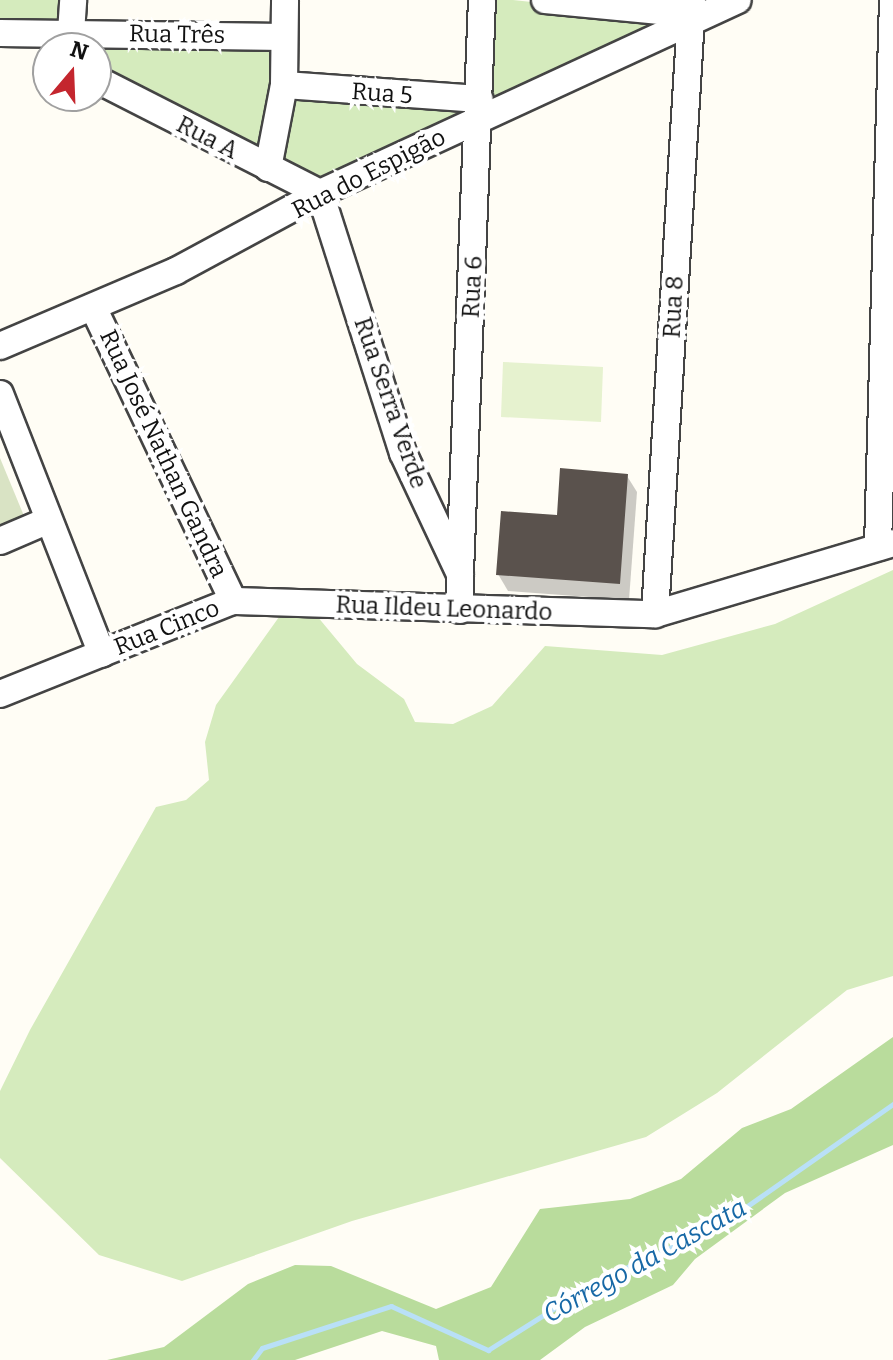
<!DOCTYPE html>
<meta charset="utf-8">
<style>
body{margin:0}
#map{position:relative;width:893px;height:1360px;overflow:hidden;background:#fffdf5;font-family:Bitter,serif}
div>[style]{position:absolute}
.green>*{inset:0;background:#d5ebbd}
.forest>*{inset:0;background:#b9dc9c}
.cemetery>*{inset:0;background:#d9e3c4}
.pitch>*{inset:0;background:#e6f2cf}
.shadow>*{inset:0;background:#0003}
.stream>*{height:5px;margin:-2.5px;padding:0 2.5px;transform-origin:2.5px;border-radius:2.5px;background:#b9e0f7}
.building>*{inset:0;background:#5a524d}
.roads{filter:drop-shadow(2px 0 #444) drop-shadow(-2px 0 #444) drop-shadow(0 2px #444) drop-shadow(0 -2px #444)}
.minor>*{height:26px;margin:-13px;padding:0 13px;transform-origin:13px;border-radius:13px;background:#fff}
span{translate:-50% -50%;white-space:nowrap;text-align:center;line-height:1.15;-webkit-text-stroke:8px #fff;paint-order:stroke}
.street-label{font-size:24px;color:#111}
.water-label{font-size:26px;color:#1768a6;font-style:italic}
.north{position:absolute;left:32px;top:32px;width:80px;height:80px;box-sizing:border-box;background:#fff;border:2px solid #a0a0a0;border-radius:50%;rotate:19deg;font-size:22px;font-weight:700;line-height:32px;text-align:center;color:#111}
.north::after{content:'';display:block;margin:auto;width:28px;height:36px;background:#c4262e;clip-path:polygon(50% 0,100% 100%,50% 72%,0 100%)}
</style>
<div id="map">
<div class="green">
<i style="clip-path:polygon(0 0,69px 0,67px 26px,0 30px)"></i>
<i style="clip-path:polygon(484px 0,513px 0,690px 19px,482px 113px)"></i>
<i style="clip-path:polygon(35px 39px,280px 46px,265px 163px,96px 72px,96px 48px,52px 48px)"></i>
<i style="clip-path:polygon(287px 89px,466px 111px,323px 188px,270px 159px)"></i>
<i style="clip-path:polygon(893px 570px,893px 976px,847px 990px,717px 1093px,646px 1137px,352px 1221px,182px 1281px,99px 1255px,0 1158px,0 1091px,30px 1030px,156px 807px,186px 800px,209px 780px,205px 742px,216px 705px,279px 617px,317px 616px,357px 664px,404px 699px,415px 722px,453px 724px,492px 706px,545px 646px,662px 655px,775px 624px)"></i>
</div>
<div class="forest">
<i style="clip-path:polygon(893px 1037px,893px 1145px,785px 1193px,695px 1259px,673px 1285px,585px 1327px,540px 1360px,439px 1360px,436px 1346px,382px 1331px,295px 1360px,107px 1360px,164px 1347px,248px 1284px,295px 1265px,331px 1266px,436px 1309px,491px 1287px,540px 1209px,630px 1199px,681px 1179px,742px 1128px,791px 1109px)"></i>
</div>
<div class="cemetery">
<i style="clip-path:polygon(0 458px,24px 516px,0 526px)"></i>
</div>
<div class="pitch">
<i style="clip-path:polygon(503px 362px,603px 367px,601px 422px,501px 417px)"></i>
</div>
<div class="shadow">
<i style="clip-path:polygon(627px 476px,637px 492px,629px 600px,508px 591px,498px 574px,559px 517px)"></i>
</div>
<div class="stream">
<i style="left:253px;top:1360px;width:15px;rotate:-53deg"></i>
<i style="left:262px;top:1348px;width:136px;rotate:-18deg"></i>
<i style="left:391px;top:1306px;width:107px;rotate:24.4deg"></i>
<i style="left:488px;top:1350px;width:129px;rotate:-32.3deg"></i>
<i style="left:597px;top:1281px;width:139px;rotate:-24.7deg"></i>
<i style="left:723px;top:1223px;width:208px;rotate:-35deg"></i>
</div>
<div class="building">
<i style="clip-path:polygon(560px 468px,628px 474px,620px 584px,496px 575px,501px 511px,557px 515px)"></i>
</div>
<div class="roads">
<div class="minor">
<i style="left:545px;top:0;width:147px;rotate:5.5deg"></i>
<i style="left:71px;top:32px;width:32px;rotate:-86deg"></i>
<i style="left:0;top:33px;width:283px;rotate:0.8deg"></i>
<i style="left:96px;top:79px;width:251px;rotate:27deg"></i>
<i style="left:320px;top:193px;width:273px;rotate:72.3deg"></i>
<i style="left:403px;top:453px;width:134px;rotate:64.8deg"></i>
<i style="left:460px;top:574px;width:36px;rotate:90deg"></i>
<i style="left:284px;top:85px;width:196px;rotate:4.1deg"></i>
<i style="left:268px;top:168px;width:85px;rotate:-79.1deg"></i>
<i style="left:284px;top:85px;width:85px;rotate:-89.3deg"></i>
<i style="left:93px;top:307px;width:326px;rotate:64.5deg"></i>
<i style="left:0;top:346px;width:191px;rotate:-23.1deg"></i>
<i style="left:176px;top:271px;width:164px;rotate:-28.4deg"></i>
<i style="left:320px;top:193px;width:460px;rotate:-24.8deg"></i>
<i style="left:0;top:394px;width:279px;rotate:68.6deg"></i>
<i style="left:0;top:541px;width:53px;rotate:-23.2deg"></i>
<i style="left:878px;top:547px;width:547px;rotate:-88.43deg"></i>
<i style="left:460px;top:572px;width:572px;rotate:-87.8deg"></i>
<i style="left:655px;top:614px;width:615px;rotate:-86.55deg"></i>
<i style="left:0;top:694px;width:251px;rotate:-21.8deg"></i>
<i style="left:233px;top:601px;width:422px;rotate:1.8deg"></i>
<i style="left:655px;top:614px;width:248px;rotate:-16.6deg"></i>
</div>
</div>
<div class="street-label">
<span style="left:177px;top:35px;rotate:1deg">Rua Três</span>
<span style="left:382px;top:94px;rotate:4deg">Rua 5</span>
<span style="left:207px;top:138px;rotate:27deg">Rua A</span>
<span style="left:369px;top:174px;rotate:-27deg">Rua do Espigão</span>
<span style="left:473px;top:287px;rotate:-87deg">Rua 6</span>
<span style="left:674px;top:307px;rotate:-87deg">Rua 8</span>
<span style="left:390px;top:403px;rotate:71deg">Rua Serra Verde</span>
<span style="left:163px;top:454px;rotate:65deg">Rua José Nathan Gandra</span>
<span style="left:444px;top:609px;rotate:2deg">Rua Ildeu Leonardo</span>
<span style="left:167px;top:628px;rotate:-22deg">Rua Cinco</span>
</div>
<div class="water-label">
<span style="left:645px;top:1261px;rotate:-29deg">Córrego da Cascata</span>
</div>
<div class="north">N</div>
</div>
